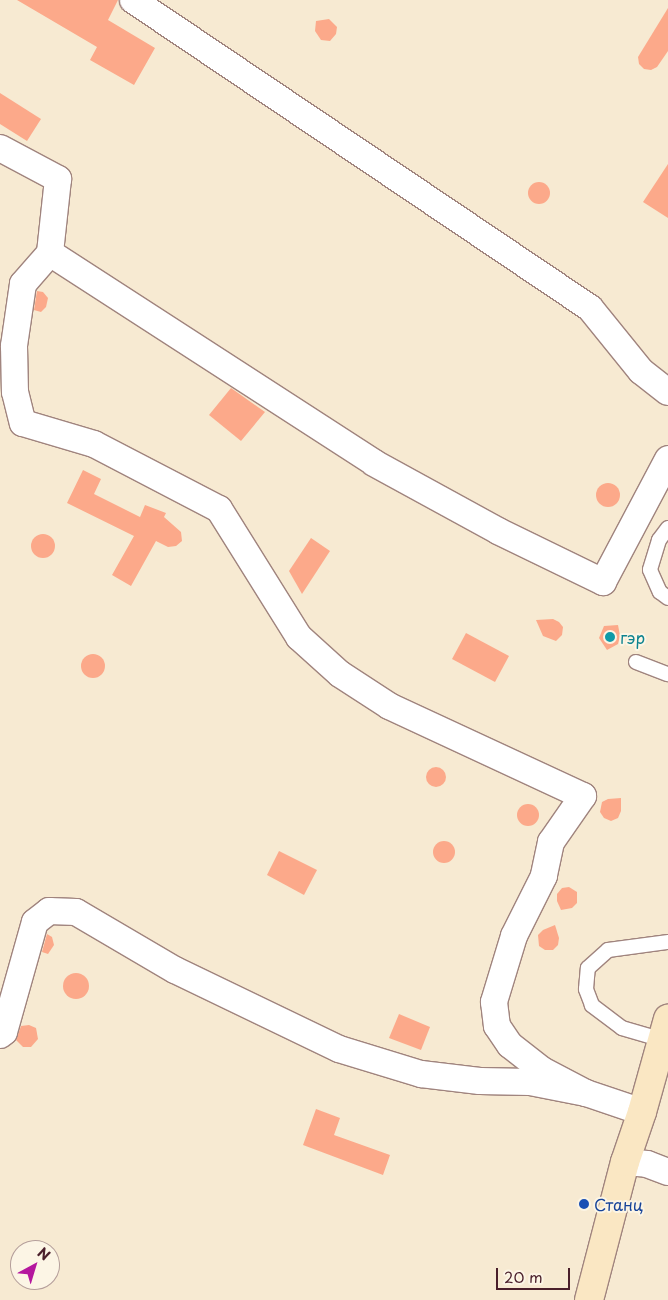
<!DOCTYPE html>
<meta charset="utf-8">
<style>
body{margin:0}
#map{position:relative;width:668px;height:1300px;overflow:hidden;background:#f7ead2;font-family:"Playpen Sans",sans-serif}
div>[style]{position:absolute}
.building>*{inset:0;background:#fca98a}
.round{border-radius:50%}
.roads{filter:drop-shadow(1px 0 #a0847e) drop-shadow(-1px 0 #a0847e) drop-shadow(0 1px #a0847e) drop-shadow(0 -1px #a0847e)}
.service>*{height:14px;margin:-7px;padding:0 7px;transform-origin:7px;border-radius:7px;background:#fff}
.minor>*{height:26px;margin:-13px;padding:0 13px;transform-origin:13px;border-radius:13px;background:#fff}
.secondary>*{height:28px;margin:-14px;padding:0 14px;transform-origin:14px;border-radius:14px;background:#fae7c3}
.dots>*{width:14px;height:14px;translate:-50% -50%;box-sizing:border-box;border:2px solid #fcf5e5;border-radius:50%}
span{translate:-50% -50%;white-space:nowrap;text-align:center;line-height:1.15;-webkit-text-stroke:4px #fcf5e5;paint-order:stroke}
.culture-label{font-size:16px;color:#0d838f}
.left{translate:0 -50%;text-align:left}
.transit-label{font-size:16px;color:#164399}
.north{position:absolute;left:10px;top:1240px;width:50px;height:50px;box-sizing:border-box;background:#fcf5e5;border:1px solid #b59f9b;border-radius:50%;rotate:39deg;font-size:14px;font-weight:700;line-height:20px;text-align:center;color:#4a1f2b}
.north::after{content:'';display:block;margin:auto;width:18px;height:22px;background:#b5179e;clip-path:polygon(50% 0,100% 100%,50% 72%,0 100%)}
.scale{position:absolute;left:496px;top:1268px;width:74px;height:22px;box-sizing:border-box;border:2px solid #4a1f2b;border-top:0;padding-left:6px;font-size:15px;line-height:18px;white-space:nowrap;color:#4a1f2b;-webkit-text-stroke:4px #fcf5e5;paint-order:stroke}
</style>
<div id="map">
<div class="building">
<i style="clip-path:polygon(17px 0,118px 0,108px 20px,155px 48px,134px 85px,90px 60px,97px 47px)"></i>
<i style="clip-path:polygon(668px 8px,668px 51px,657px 67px,651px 70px,644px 69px,639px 64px,638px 57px)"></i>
<i style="clip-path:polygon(329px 19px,337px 27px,336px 34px,330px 41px,321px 40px,315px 31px,316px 21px)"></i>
<i style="clip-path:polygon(0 93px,41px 119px,27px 141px,0 124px)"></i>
<i style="clip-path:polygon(668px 164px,668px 218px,643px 202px)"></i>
<i class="round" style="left:528px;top:182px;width:22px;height:22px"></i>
<i style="clip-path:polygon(37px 291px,43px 292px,48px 298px,46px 307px,41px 312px,34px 310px)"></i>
<i style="clip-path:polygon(231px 388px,265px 412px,241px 441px,209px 415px)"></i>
<i style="clip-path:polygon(83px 470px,101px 479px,94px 494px,140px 517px,145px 505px,166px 513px,164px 517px,181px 532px,182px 541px,176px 546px,168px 547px,156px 541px,131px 586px,112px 575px,134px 536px,67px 503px)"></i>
<i class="round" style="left:596px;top:483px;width:24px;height:24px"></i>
<i class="round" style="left:31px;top:534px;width:24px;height:24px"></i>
<i style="clip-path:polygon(311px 538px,330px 551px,302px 594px,289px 571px)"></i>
<i style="clip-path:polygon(553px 619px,559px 622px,563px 627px,562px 635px,556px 641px,543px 636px,536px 620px)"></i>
<i style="clip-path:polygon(618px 625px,620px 636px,618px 644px,607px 650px,599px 638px,604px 626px)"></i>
<i style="clip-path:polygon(466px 633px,509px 656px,495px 682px,452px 659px)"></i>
<i class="round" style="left:81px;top:654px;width:24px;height:24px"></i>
<i class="round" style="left:426px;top:767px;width:20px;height:20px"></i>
<i style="clip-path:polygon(621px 798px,621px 811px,618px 818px,611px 821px,604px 818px,600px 812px,602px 802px,608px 799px)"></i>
<i class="round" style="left:517px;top:804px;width:22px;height:22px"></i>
<i class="round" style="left:433px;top:841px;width:22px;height:22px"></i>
<i style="clip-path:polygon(279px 851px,317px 870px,304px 895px,267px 875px)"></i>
<i style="clip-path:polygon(569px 887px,577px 892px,577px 903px,572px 908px,561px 910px,557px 901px,557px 894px,562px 888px)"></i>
<i style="clip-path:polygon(555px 925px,559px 938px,558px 945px,553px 950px,545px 950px,539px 946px,538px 935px,543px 930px)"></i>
<i style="clip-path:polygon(47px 934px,52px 937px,54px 945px,48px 954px,42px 952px)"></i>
<i class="round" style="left:63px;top:973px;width:26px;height:26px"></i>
<i style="clip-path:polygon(399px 1014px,430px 1027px,421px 1050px,389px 1038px)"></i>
<i style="clip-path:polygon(29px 1025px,36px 1028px,38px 1039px,31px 1047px,23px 1047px,16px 1040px,21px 1026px)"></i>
<i style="clip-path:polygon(316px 1109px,340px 1118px,334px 1135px,390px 1155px,383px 1175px,303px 1145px)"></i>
</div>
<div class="roads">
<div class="service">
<i style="left:668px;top:528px;width:15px;rotate:127deg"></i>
<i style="left:659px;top:540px;width:31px;rotate:107deg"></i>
<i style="left:650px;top:570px;width:24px;rotate:66deg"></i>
<i style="left:660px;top:592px;width:10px;rotate:37deg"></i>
<i style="left:636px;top:662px;width:34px;rotate:21deg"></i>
<i style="left:663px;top:1040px;width:43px;rotate:-163.7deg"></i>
<i style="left:622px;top:1028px;width:38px;rotate:-143deg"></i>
<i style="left:592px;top:1005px;width:17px;rotate:-111deg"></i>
<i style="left:586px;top:989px;width:21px;rotate:-85deg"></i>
<i style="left:588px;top:968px;width:27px;rotate:-42deg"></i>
<i style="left:608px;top:950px;width:61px;rotate:-7.6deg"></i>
</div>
<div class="minor">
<i style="left:133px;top:0;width:551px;rotate:33.98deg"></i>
<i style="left:590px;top:308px;width:81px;rotate:51deg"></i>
<i style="left:641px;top:371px;width:34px;rotate:38deg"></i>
<i style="left:0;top:148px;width:66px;rotate:28.1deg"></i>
<i style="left:58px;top:179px;width:74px;rotate:96.2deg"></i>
<i style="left:50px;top:253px;width:41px;rotate:131.1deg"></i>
<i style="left:23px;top:284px;width:63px;rotate:98.3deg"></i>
<i style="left:14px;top:346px;width:46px;rotate:88.8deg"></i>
<i style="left:15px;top:392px;width:32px;rotate:76deg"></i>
<i style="left:23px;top:423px;width:74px;rotate:16.5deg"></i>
<i style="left:94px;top:444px;width:141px;rotate:27.5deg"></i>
<i style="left:219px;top:509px;width:151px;rotate:58deg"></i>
<i style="left:299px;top:637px;width:55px;rotate:42.1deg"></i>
<i style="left:340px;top:674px;width:59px;rotate:33.1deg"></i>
<i style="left:389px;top:706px;width:214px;rotate:24.9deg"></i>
<i style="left:583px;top:796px;width:56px;rotate:124.8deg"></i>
<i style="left:551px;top:842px;width:35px;rotate:102deg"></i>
<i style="left:544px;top:876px;width:67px;rotate:116.6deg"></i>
<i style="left:514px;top:936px;width:69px;rotate:106.9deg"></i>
<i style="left:494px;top:1002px;width:24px;rotate:83deg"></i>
<i style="left:497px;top:1026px;width:23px;rotate:56deg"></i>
<i style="left:510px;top:1045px;width:41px;rotate:38deg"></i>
<i style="left:542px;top:1070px;width:50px;rotate:27.6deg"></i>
<i style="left:50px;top:253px;width:386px;rotate:32.9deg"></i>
<i style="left:374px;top:463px;width:141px;rotate:28.7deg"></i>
<i style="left:498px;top:531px;width:117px;rotate:25.9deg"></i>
<i style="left:603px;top:582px;width:139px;rotate:-62.1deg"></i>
<i style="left:0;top:1035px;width:5px;rotate:-37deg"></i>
<i style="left:4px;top:1032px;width:114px;rotate:-74.3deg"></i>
<i style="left:35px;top:922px;width:18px;rotate:-38deg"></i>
<i style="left:49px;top:911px;width:27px;rotate:2deg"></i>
<i style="left:76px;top:912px;width:115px;rotate:30.4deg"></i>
<i style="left:175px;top:970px;width:182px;rotate:25.7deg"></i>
<i style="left:339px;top:1049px;width:86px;rotate:17deg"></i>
<i style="left:421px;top:1074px;width:59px;rotate:6.8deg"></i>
<i style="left:480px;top:1081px;width:50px;rotate:1.1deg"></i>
<i style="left:530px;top:1082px;width:57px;rotate:11.1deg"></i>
<i style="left:586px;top:1093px;width:59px;rotate:18.7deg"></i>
<i style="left:625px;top:1162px;width:22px;rotate:5deg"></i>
<i style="left:647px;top:1164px;width:22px;rotate:21deg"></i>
</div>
<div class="secondary">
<i style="left:589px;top:1300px;width:143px;rotate:-75.4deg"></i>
<i style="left:625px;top:1162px;width:53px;rotate:-71.2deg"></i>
<i style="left:642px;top:1112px;width:97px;rotate:-74.4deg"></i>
</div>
</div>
<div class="dots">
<i style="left:610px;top:637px;background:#0f9aa8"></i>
<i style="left:584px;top:1204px;background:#1a4fb4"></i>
</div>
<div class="culture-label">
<span class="left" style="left:620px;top:637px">гэр</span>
</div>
<div class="transit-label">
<span class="left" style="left:594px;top:1204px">Станц</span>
</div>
<div class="north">N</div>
<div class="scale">20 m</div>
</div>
